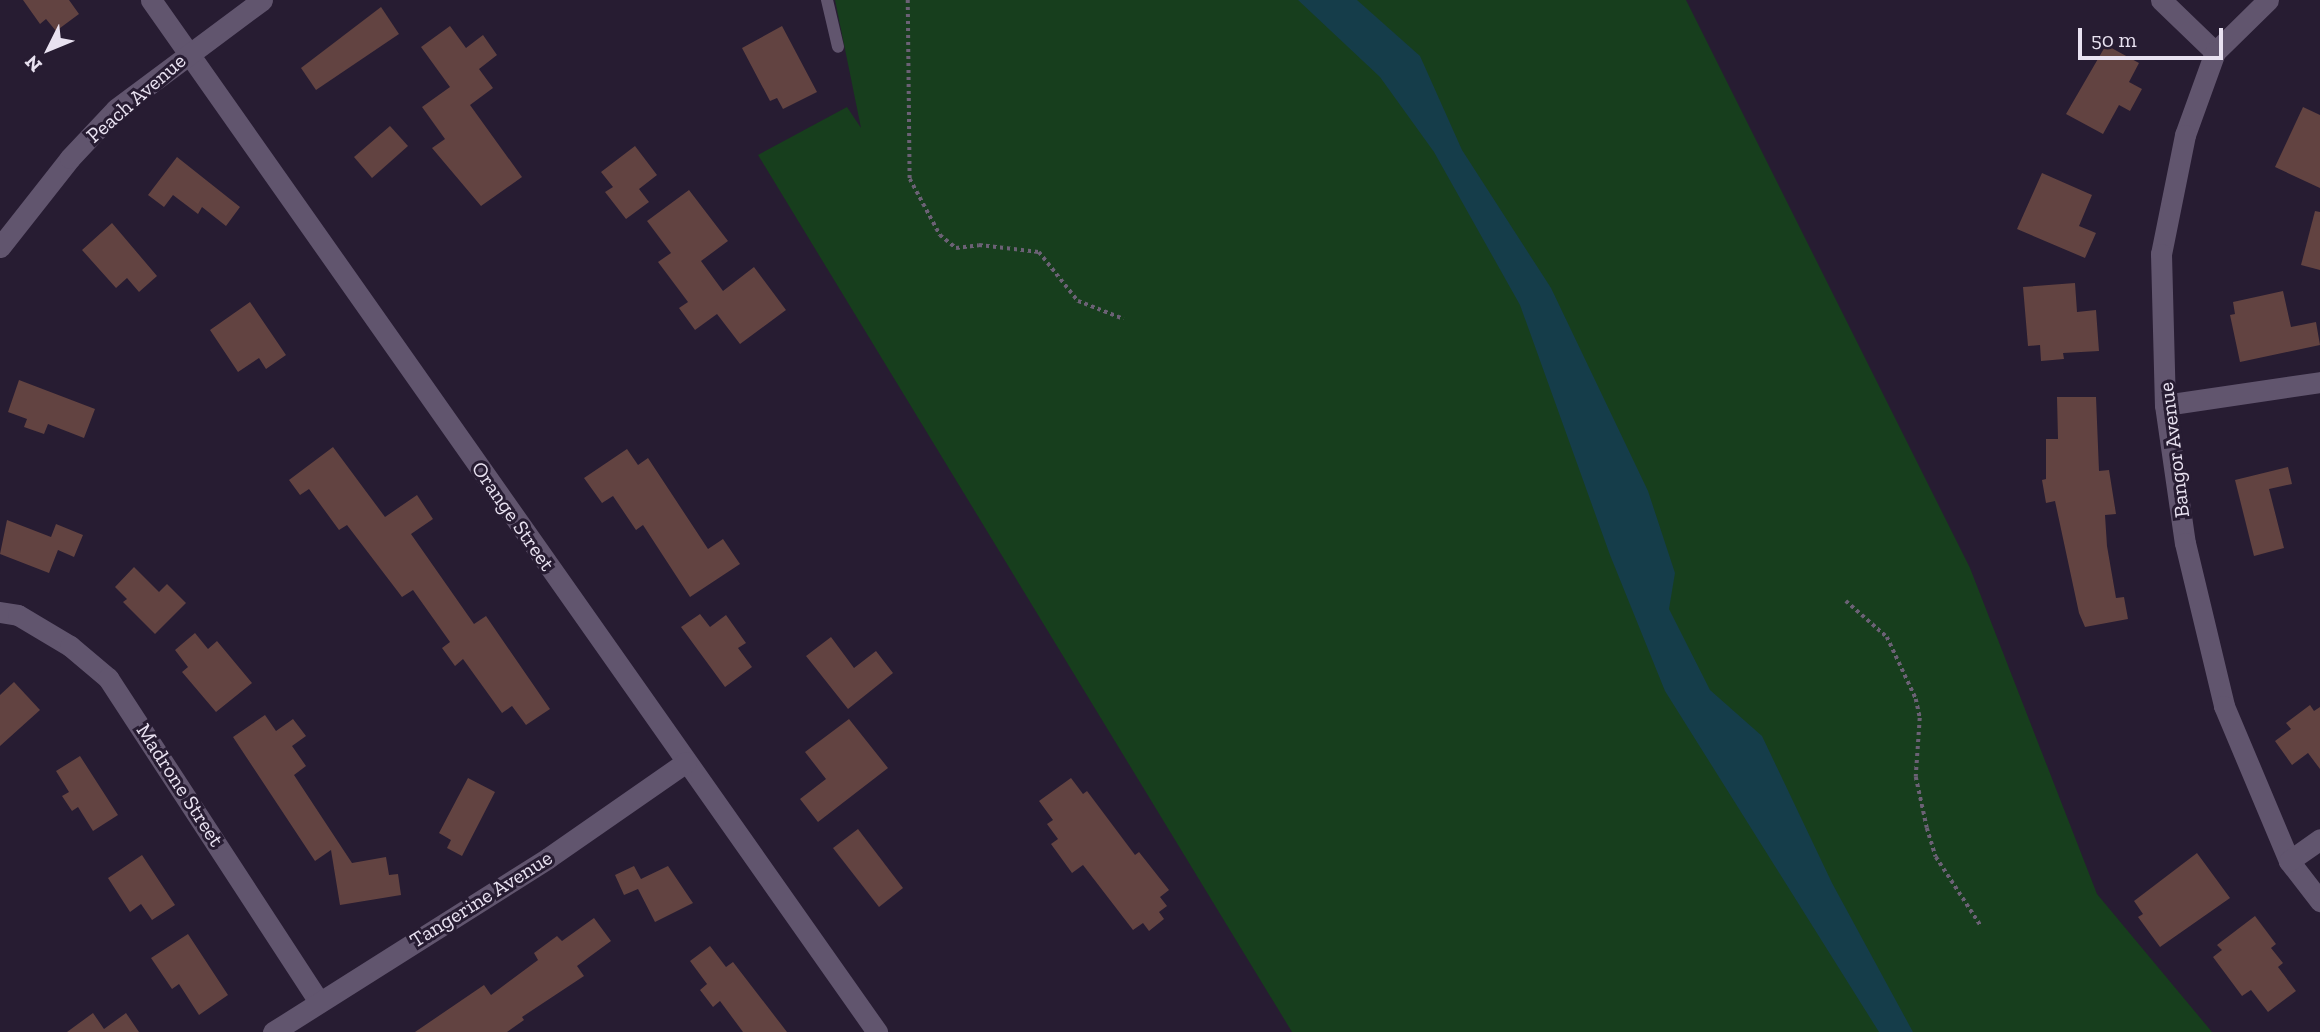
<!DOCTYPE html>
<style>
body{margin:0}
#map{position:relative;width:2320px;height:1032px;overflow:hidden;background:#271c32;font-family:"Zilla Slab",serif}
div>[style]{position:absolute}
.green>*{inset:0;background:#173e1d}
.water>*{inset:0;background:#153d4a}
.building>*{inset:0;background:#624341}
.path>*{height:3.5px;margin-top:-1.75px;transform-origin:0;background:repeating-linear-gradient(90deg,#6b6175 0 3.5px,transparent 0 7px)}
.lane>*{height:12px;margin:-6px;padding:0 6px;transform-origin:6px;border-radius:6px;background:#61556e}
.street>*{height:21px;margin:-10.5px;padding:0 10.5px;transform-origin:10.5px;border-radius:10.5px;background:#61556e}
span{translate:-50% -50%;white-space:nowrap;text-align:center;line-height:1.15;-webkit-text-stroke:6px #271c32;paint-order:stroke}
.street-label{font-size:21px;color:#e9e2f1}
.north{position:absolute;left:14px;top:14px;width:70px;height:70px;-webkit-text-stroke:5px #271c32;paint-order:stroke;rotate:227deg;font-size:19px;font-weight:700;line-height:28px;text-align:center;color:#e9e2f1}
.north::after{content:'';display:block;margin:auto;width:24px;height:32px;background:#e9e2f1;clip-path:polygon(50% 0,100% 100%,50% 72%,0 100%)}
.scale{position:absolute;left:2078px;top:28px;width:145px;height:32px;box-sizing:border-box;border:4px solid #e9e2f1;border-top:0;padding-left:9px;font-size:21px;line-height:24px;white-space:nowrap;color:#e9e2f1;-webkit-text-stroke:5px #271c32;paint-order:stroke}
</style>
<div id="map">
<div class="green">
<i style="clip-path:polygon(835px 0,1686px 0,1970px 568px,2097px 894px,2212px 1032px,1292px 1032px,758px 155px,847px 107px,861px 128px)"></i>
</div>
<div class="water">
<i style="clip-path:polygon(1298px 0,1357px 0,1420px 56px,1462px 150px,1551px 288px,1648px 491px,1675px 573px,1669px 609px,1710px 690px,1762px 736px,1832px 883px,1913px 1032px,1879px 1032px,1665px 691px,1610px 555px,1520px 305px,1434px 152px,1380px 77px)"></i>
</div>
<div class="building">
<i style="clip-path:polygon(23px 0,69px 0,79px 14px,56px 31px,46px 19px,40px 24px)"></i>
<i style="clip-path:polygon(381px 7px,399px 34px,316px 90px,301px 68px)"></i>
<i style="clip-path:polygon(450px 26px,466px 48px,483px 35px,497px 55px,479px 69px,493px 88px,470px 105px,522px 177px,481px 206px,432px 148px,445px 139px,422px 107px,450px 87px,421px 47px)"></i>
<i style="clip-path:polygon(782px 26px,817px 92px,783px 109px,777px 98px,770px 101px,742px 48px)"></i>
<i style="clip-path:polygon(2106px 45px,2139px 63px,2129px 82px,2142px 89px,2130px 111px,2119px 105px,2103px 134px,2066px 114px)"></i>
<i style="clip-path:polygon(2303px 107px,2320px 115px,2320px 188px,2275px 167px)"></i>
<i style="clip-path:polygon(390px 126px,408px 146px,372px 178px,354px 157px)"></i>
<i style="clip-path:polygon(635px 146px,657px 175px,639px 189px,649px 202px,626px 219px,605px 192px,613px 187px,601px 172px)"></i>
<i style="clip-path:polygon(177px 157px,240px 207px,226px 226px,202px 207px,198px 214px,173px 195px,164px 207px,148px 195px)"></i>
<i style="clip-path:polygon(2042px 173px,2092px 195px,2079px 226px,2096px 233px,2085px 258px,2017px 229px)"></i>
<i style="clip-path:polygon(689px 190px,728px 241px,701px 261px,723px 291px,754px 267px,786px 310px,740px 344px,717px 314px,695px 330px,679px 308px,688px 302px,658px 262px,671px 253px,647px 221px)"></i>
<i style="clip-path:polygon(2315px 211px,2320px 212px,2320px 270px,2301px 265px)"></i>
<i style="clip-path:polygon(112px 223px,157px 276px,139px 292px,127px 278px,116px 288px,82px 250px)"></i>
<i style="clip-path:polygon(2075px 283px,2077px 312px,2096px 310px,2099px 351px,2063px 353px,2064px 359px,2041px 361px,2040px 345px,2028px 346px,2023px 287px)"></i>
<i style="clip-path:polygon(2283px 291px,2291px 327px,2316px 322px,2320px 345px,2240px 362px,2230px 315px,2235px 314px,2233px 302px)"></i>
<i style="clip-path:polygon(250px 302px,286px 355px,266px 369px,259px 358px,238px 372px,210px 330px)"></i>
<i style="clip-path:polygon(19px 380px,95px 409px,84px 438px,48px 424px,44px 434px,24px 427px,27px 419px,8px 412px)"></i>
<i style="clip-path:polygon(2057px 397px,2096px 397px,2099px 471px,2109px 470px,2116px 514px,2105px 515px,2107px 546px,2116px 598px,2124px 597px,2128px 619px,2085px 627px,2079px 613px,2055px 501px,2046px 503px,2042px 480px,2046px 479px,2046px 439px,2058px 439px)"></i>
<i style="clip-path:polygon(333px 447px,385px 517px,417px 495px,433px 519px,411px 534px,474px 624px,486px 616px,550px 709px,526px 725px,512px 706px,502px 713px,463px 659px,455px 666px,442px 648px,450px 642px,413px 590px,402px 597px,347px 525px,339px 530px,309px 489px,300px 495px,289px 480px)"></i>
<i style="clip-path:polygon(627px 449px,638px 465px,648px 458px,708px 549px,723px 539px,740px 564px,690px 597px,643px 525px,636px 530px,613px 496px,602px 503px,584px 478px)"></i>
<i style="clip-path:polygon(2288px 467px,2292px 484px,2269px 489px,2284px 548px,2254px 556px,2235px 480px)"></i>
<i style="clip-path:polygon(7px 520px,51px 537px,56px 524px,83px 535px,74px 557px,58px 550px,49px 573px,0 554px)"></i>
<i style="clip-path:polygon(134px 567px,159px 592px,167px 584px,186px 603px,155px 634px,123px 602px,127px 599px,115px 587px)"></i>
<i style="clip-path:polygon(700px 614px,710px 627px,726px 615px,746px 643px,738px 648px,752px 667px,725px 687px,681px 627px)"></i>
<i style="clip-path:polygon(195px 633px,208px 649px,217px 641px,252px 683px,216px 712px,182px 672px,188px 667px,175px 650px)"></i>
<i style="clip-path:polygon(831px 637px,854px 668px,876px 651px,893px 673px,848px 709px,806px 656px)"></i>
<i style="clip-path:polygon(14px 682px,40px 710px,0 746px,0 695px)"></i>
<i style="clip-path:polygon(2310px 705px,2314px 711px,2320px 707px,2320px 769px,2308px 753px,2292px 765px,2275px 741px,2291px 729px,2286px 723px)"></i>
<i style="clip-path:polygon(265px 715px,276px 731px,293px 719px,306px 736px,292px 746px,306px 766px,294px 775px,352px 863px,386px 857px,389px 875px,398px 874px,401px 895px,340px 905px,331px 850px,315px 861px,233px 737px)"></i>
<i style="clip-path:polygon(849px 719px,888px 768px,818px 822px,800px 799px,826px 779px,805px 752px)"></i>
<i style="clip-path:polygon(80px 756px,118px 815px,93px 831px,78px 807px,72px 811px,62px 796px,69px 792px,56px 771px)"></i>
<i style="clip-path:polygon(468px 778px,495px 792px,462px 856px,447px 848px,451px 840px,439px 833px)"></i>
<i style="clip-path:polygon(1071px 778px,1083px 794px,1087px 791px,1135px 855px,1139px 852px,1169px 890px,1160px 897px,1167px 906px,1159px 912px,1164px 919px,1149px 931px,1143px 923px,1133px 930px,1083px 865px,1072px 873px,1051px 844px,1058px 839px,1047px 824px,1053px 820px,1039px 801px)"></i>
<i style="clip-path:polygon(858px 829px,903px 888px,879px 907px,833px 848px)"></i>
<i style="clip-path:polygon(2197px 853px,2230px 898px,2160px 947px,2138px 917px,2143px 914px,2134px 901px)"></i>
<i style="clip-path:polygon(142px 855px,175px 905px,152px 920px,141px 904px,130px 912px,108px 878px)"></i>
<i style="clip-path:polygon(634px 866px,641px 879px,668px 866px,693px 903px,655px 922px,638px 889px,624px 895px,615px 875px)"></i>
<i style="clip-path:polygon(2255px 916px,2276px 944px,2271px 948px,2283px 963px,2278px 967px,2296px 991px,2268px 1012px,2251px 990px,2242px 996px,2213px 957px,2222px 950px,2217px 945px)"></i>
<i style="clip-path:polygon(594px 918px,611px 941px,577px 966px,584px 976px,522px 1017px,524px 1020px,507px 1032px,415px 1032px,484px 985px,491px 995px,538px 960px,534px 953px,557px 936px,562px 941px)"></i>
<i style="clip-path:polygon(188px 934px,228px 995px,199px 1015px,179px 984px,172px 989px,151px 958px)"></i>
<i style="clip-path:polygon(710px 946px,726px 967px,733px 962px,787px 1032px,743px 1032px,720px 1001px,713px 1007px,700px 990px,707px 984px,690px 961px)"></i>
<i style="clip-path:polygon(93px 1013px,104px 1029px,126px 1013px,139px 1032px,67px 1032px)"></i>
</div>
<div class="path">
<i style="left:908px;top:0;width:179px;rotate:89.4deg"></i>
<i style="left:910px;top:179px;width:64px;rotate:61.8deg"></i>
<i style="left:940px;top:235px;width:21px;rotate:39deg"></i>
<i style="left:956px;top:248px;width:23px;rotate:-7deg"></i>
<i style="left:979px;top:245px;width:60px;rotate:6.7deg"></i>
<i style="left:1039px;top:252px;width:63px;rotate:51.5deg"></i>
<i style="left:1078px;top:301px;width:49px;rotate:21.4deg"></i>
<i style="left:1846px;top:601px;width:55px;rotate:41.3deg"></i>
<i style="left:1887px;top:637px;width:68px;rotate:64.9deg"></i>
<i style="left:1916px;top:699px;width:19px;rotate:78deg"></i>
<i style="left:1920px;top:718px;width:59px;rotate:93.9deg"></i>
<i style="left:1916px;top:777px;width:52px;rotate:77.8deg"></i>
<i style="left:1927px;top:828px;width:30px;rotate:73deg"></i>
<i style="left:1936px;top:857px;width:82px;rotate:56.9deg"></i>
</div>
<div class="lane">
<i style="left:827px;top:0;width:48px;rotate:76.8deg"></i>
</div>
<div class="street">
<i style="left:151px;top:0;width:1262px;rotate:54.87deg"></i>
<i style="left:2161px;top:0;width:75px;rotate:43.9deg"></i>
<i style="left:2268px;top:0;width:74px;rotate:135.5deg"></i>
<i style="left:2215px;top:52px;width:88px;rotate:109.9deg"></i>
<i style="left:2185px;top:135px;width:121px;rotate:101.4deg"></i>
<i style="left:2161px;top:254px;width:151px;rotate:88.5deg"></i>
<i style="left:2165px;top:405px;width:139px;rotate:81.8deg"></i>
<i style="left:2185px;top:543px;width:168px;rotate:76.5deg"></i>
<i style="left:2224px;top:706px;width:168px;rotate:67.2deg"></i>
<i style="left:2289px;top:861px;width:51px;rotate:52.2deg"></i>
<i style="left:0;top:247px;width:113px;rotate:-51.8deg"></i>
<i style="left:70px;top:158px;width:67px;rotate:-46.8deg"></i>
<i style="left:116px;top:109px;width:182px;rotate:-36.7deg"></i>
<i style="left:2165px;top:405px;width:157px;rotate:-8.4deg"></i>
<i style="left:0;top:612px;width:18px;rotate:9deg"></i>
<i style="left:18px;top:615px;width:61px;rotate:30.8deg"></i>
<i style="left:70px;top:646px;width:50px;rotate:40.1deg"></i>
<i style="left:108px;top:678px;width:387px;rotate:56.9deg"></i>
<i style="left:2289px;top:861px;width:38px;rotate:-35deg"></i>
<i style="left:273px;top:1032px;width:325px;rotate:-32.3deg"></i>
<i style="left:548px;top:858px;width:168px;rotate:-34.8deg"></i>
</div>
<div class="street-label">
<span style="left:136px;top:98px;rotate:-41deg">Peach Avenue</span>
<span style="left:2174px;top:450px;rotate:-97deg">Bangor Avenue</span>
<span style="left:513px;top:516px;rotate:55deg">Orange Street</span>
<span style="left:180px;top:785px;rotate:57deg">Madrone Street</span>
<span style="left:481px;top:899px;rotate:-32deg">Tangerine Avenue</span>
</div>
<div class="north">N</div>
<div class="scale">50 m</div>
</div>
